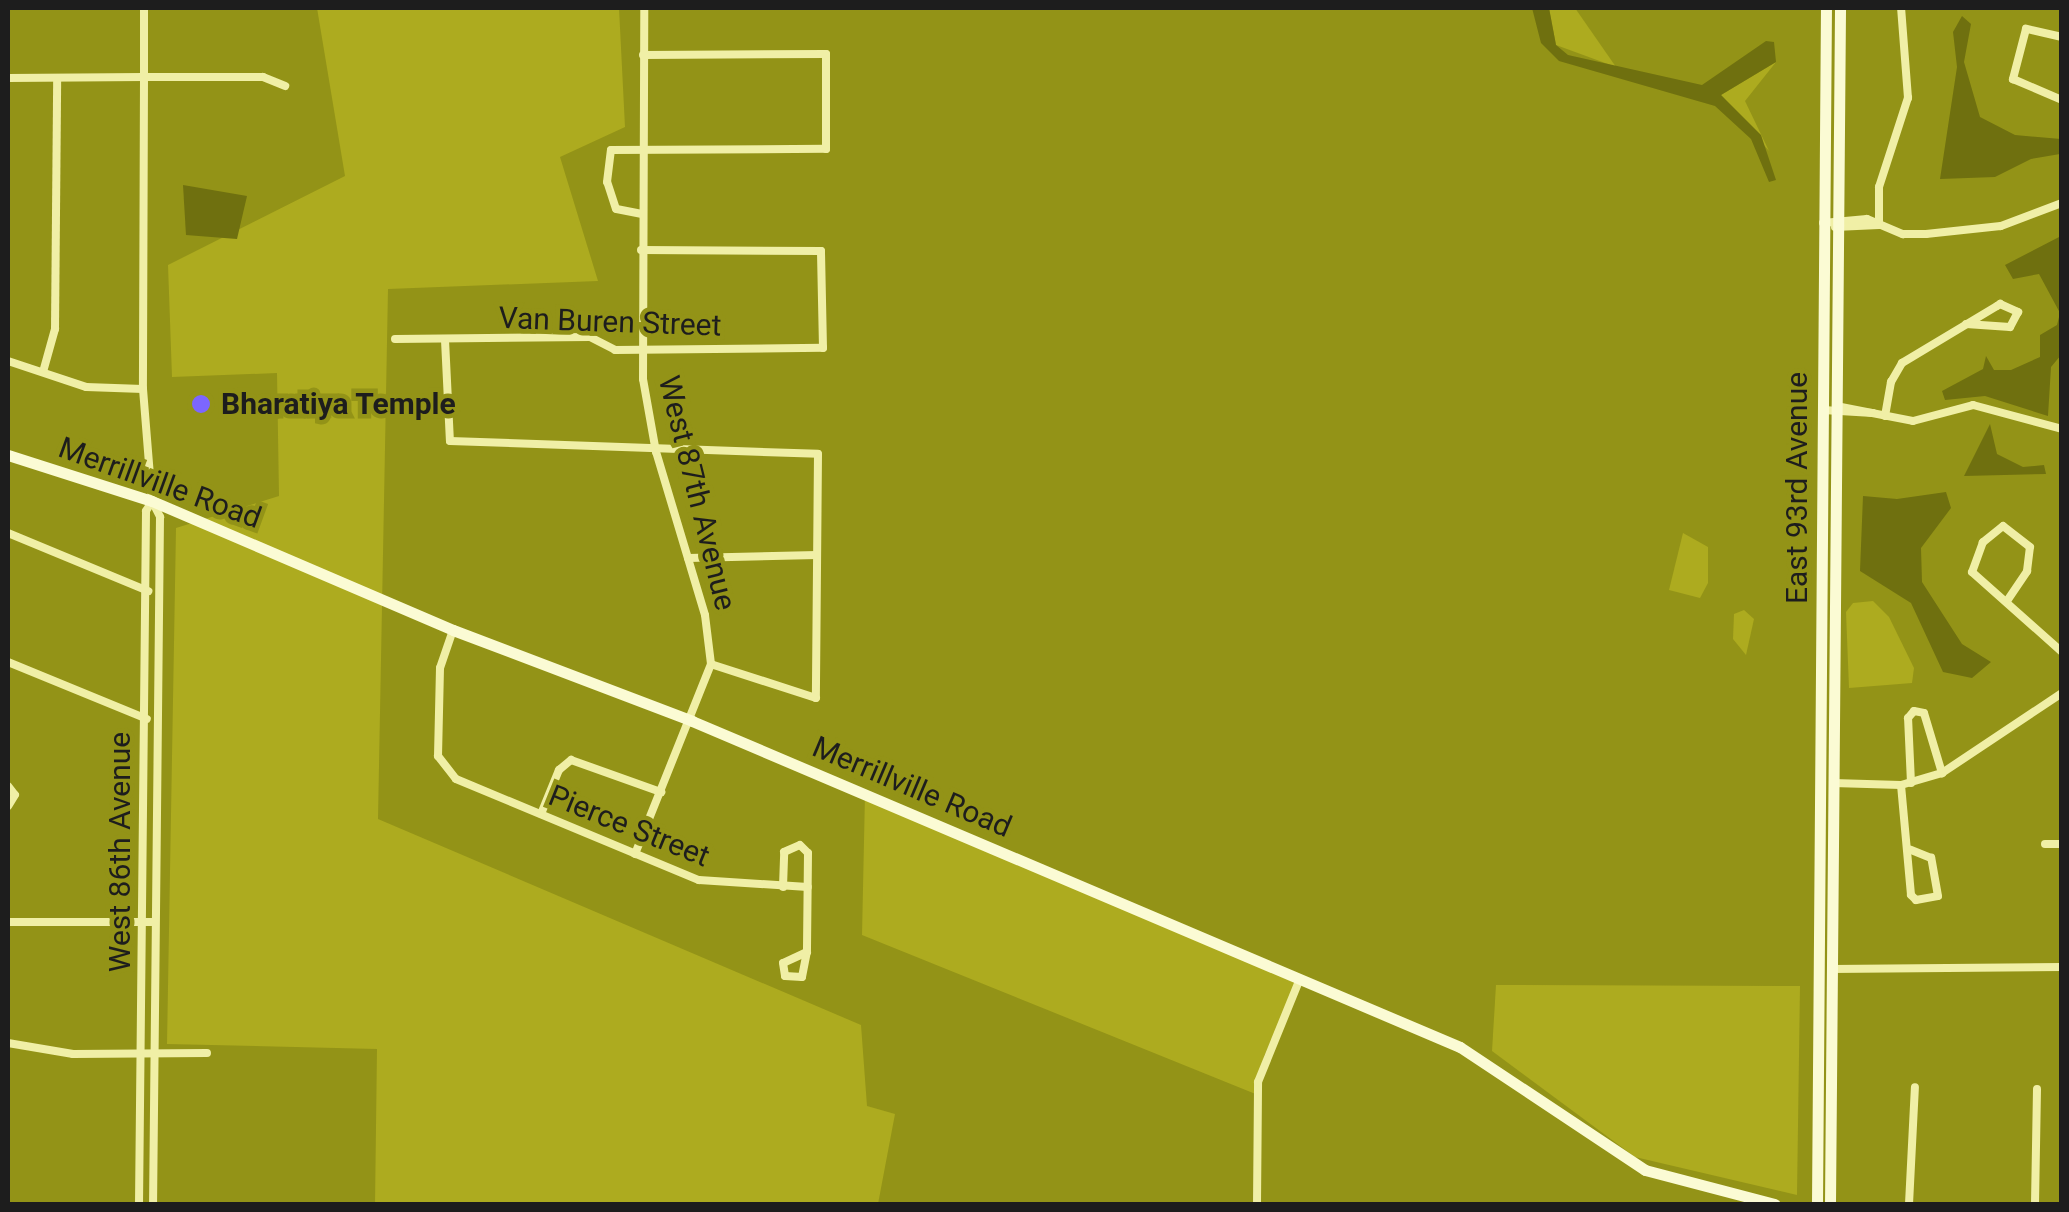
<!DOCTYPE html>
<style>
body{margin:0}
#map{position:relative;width:2069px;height:1212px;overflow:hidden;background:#939317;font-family:Roboto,sans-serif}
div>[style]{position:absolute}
.green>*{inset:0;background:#adab1f}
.water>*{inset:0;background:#6f700f}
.street>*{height:8px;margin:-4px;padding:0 4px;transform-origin:4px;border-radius:4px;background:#f0efa6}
.secondary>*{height:11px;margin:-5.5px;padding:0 5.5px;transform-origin:5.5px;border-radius:5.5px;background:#fbfbd4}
.dots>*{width:28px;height:28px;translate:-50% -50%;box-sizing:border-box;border:5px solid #939317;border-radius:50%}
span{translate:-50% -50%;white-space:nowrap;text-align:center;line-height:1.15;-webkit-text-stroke:9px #939317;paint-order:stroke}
.street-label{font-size:30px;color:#1d1d1d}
.poi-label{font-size:30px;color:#1d1d1d;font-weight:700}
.left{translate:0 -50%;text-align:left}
.frame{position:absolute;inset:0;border:10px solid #1d1d1d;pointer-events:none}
</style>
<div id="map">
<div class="green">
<i style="clip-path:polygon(317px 8px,619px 8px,625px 127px,560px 157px,598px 281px,388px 289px,378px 819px,861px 1025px,867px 1106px,895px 1114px,878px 1204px,375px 1204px,377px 1049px,167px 1044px,176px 528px,279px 496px,277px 373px,172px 377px,168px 265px,345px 176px)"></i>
<i style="clip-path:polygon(1549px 8px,1575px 8px,1616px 67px,1556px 45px)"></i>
<i style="clip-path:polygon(1776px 62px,1745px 101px,1769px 151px,1721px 95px)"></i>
<i style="clip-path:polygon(1683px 533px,1708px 547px,1708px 583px,1700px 598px,1669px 590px)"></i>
<i style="clip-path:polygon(1873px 601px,1889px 617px,1914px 668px,1912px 683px,1849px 688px,1846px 612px,1853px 603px)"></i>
<i style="clip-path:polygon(1744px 610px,1754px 619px,1746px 655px,1733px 639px,1734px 614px)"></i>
<i style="clip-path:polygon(865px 794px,1299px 981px,1264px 1056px,1258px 1095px,862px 935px)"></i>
<i style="clip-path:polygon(1496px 985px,1800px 986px,1797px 1195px,1635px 1157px,1492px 1051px)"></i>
</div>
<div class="water">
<i style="clip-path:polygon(1532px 8px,1549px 8px,1556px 45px,1568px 55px,1702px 85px,1766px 41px,1774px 42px,1776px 62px,1721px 95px,1761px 135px,1776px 180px,1769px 182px,1751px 139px,1715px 106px,1559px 61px,1541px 43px)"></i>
<i style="clip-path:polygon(1962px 16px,1971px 24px,1964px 62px,1980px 117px,2015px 135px,2061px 139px,2060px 154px,2031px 159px,1995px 177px,1940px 179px,1957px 67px,1953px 32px)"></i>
<i style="clip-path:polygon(183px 185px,247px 196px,237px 239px,186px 235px)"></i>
<i style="clip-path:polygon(2061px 236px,2061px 355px,2051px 367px,2048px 416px,1985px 396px,1945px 400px,1942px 391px,1983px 369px,1986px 356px,1994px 370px,2011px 370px,2040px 357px,2040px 335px,2057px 325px,2060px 313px,2039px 274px,2013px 279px,2005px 265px)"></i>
<i style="clip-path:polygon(1990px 424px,1997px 454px,2023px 467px,2044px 465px,2046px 474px,1964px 476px)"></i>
<i style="clip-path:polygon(1946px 492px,1951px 508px,1921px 548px,1922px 582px,1962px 644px,1991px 662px,1972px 678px,1943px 672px,1911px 603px,1860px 571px,1863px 496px,1897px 499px)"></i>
</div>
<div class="street">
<i style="left:144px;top:8px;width:69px;rotate:90deg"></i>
<i style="left:144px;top:77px;width:119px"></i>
<i style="left:263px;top:77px;width:24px;rotate:22deg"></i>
<i style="left:2062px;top:37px;width:37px;rotate:-167deg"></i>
<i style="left:2026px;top:29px;width:52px;rotate:104.6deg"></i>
<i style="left:2013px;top:79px;width:53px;rotate:23.2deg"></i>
<i style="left:8px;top:78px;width:136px;rotate:-0.4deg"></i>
<i style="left:144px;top:77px;width:312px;rotate:90.2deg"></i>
<i style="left:143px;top:389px;width:112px;rotate:85.4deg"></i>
<i style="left:152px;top:501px;width:18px;rotate:63deg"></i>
<i style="left:160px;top:517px;width:687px;rotate:90.58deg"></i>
<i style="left:642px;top:214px;width:26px;rotate:-169deg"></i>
<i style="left:616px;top:209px;width:28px;rotate:-108deg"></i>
<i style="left:607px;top:182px;width:32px;rotate:-83deg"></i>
<i style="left:611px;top:150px;width:215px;rotate:-0.3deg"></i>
<i style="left:826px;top:149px;width:95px;rotate:-90deg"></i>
<i style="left:826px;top:54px;width:183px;rotate:179.7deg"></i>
<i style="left:1823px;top:223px;width:44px;rotate:-5.2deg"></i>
<i style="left:1867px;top:219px;width:39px;rotate:23deg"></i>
<i style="left:1903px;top:234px;width:23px"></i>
<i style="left:1926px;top:234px;width:75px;rotate:-6.1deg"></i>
<i style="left:2001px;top:226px;width:65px;rotate:-20.7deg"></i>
<i style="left:1879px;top:225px;width:38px;rotate:-90deg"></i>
<i style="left:1879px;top:187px;width:94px;rotate:-72deg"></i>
<i style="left:1908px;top:98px;width:90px;rotate:-94.4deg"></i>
<i style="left:1835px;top:227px;width:44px;rotate:-2.6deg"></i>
<i style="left:395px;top:339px;width:195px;rotate:-0.6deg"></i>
<i style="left:590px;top:337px;width:28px;rotate:27deg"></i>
<i style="left:615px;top:350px;width:208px;rotate:-0.6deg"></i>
<i style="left:823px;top:348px;width:97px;rotate:-91.2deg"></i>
<i style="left:821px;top:251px;width:180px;rotate:-179.7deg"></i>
<i style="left:445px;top:340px;width:101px;rotate:87.2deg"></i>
<i style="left:450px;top:441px;width:368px;rotate:2deg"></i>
<i style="left:818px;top:454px;width:244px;rotate:90.5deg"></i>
<i style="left:816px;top:698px;width:110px;rotate:-162.1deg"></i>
<i style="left:8px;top:361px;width:82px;rotate:18.4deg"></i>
<i style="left:86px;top:387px;width:57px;rotate:2deg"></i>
<i style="left:43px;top:372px;width:45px;rotate:-74.4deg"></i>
<i style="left:55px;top:329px;width:251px;rotate:-89.5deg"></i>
<i style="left:1836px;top:406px;width:78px;rotate:11deg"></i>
<i style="left:1913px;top:421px;width:62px;rotate:-14.9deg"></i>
<i style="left:1973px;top:405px;width:92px;rotate:15.1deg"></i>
<i style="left:1823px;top:410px;width:50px;rotate:3.4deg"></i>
<i style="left:1885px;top:416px;width:35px;rotate:-80deg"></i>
<i style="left:1891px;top:382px;width:22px;rotate:-60deg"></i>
<i style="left:1902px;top:363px;width:111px;rotate:-31deg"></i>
<i style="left:1997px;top:306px;width:4px;rotate:-34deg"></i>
<i style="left:2000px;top:304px;width:20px;rotate:24deg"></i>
<i style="left:2018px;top:312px;width:17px;rotate:118deg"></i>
<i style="left:2010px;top:327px;width:44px;rotate:-176.1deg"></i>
<i style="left:8px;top:533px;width:152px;rotate:22.5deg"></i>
<i style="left:688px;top:558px;width:129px;rotate:-1.3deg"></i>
<i style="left:2007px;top:601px;width:36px;rotate:-56deg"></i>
<i style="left:2027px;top:571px;width:24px;rotate:-83deg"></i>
<i style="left:2030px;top:547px;width:34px;rotate:-142deg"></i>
<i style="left:2003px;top:526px;width:26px;rotate:141deg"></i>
<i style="left:1983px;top:542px;width:32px;rotate:110deg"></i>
<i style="left:1972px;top:572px;width:120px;rotate:41.6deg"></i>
<i style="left:453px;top:630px;width:40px;rotate:108.9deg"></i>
<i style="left:440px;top:668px;width:88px;rotate:91.3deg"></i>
<i style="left:438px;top:756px;width:29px;rotate:52deg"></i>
<i style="left:456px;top:779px;width:263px;rotate:22.6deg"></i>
<i style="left:699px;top:880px;width:109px;rotate:3.7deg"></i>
<i style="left:8px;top:662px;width:150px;rotate:22.3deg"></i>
<i style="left:1833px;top:783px;width:68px;rotate:1.7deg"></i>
<i style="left:1901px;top:785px;width:43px;rotate:-16.3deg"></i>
<i style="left:1942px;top:773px;width:144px;rotate:-33.7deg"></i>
<i style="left:1911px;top:783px;width:65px;rotate:-92.6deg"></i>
<i style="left:1908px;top:718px;width:9px;rotate:-49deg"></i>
<i style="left:1914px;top:711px;width:10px;rotate:11deg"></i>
<i style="left:1924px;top:713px;width:63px;rotate:73.3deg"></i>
<i style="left:1901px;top:785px;width:110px;rotate:84.8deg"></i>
<i style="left:1911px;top:895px;width:7px;rotate:45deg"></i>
<i style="left:1916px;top:900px;width:22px;rotate:-10deg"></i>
<i style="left:1938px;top:896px;width:39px;rotate:-100deg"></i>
<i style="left:1931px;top:858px;width:22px;rotate:-158deg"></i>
<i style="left:8px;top:786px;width:11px;rotate:52deg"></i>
<i style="left:15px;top:795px;width:13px;rotate:122deg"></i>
<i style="left:541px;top:814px;width:48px;rotate:-67.8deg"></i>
<i style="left:559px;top:770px;width:16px;rotate:-40deg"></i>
<i style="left:571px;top:760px;width:96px;rotate:19.6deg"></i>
<i style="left:2045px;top:844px;width:17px"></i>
<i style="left:635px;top:854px;width:205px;rotate:-68.2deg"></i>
<i style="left:711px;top:664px;width:49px;rotate:-97deg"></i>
<i style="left:705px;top:615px;width:170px;rotate:-106.7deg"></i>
<i style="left:656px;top:452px;width:74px;rotate:-100.1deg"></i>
<i style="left:643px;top:379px;width:371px;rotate:-89.8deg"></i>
<i style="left:783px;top:887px;width:35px;rotate:-88deg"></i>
<i style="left:784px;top:852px;width:17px;rotate:-24deg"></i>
<i style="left:800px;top:845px;width:11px;rotate:45deg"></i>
<i style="left:808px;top:853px;width:99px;rotate:90.6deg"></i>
<i style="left:807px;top:952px;width:26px;rotate:155deg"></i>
<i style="left:783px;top:963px;width:13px;rotate:81deg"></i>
<i style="left:785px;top:976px;width:17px;rotate:3deg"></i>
<i style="left:802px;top:977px;width:25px;rotate:-79deg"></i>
<i style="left:8px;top:922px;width:147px"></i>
<i style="left:1831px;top:969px;width:231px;rotate:-0.5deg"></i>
<i style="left:8px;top:1043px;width:66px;rotate:9.6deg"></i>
<i style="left:73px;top:1054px;width:134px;rotate:-0.4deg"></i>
<i style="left:139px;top:1204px;width:693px;rotate:-89.42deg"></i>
<i style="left:146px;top:511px;width:12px;rotate:-59deg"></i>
<i style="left:1257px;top:1204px;width:122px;rotate:-89.5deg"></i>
<i style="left:1258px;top:1082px;width:109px;rotate:-67.9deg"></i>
<i style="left:1909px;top:1204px;width:117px;rotate:-87.1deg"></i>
<i style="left:2035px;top:1204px;width:115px;rotate:-89deg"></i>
</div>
<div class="secondary">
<i style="left:8px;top:455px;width:151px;rotate:17.7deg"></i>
<i style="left:152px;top:501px;width:327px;rotate:23.2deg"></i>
<i style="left:453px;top:630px;width:256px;rotate:20.8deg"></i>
<i style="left:692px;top:721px;width:834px;rotate:23deg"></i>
<i style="left:1460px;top:1047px;width:222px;rotate:33.6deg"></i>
<i style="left:1645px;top:1170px;width:134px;rotate:14.7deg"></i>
<i style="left:1817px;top:1204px;width:1196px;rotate:-89.57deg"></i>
<i style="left:1830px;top:1204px;width:1196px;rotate:-89.52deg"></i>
</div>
<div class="dots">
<i style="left:201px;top:404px;background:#7c66ff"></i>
</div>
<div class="street-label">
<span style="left:610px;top:322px;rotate:2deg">Van Buren Street</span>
<span style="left:160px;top:483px;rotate:20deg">Merrillville Road</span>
<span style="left:1797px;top:488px;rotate:-90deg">East 93rd Avenue</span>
<span style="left:697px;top:493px;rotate:76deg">West 87th Avenue</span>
<span style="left:912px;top:787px;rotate:23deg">Merrillville Road</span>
<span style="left:629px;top:826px;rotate:22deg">Pierce Street</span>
<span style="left:120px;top:852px;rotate:-90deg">West 86th Avenue</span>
</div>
<div class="poi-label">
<span class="left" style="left:221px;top:404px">Bharatiya Temple</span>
</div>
<div class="frame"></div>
</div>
